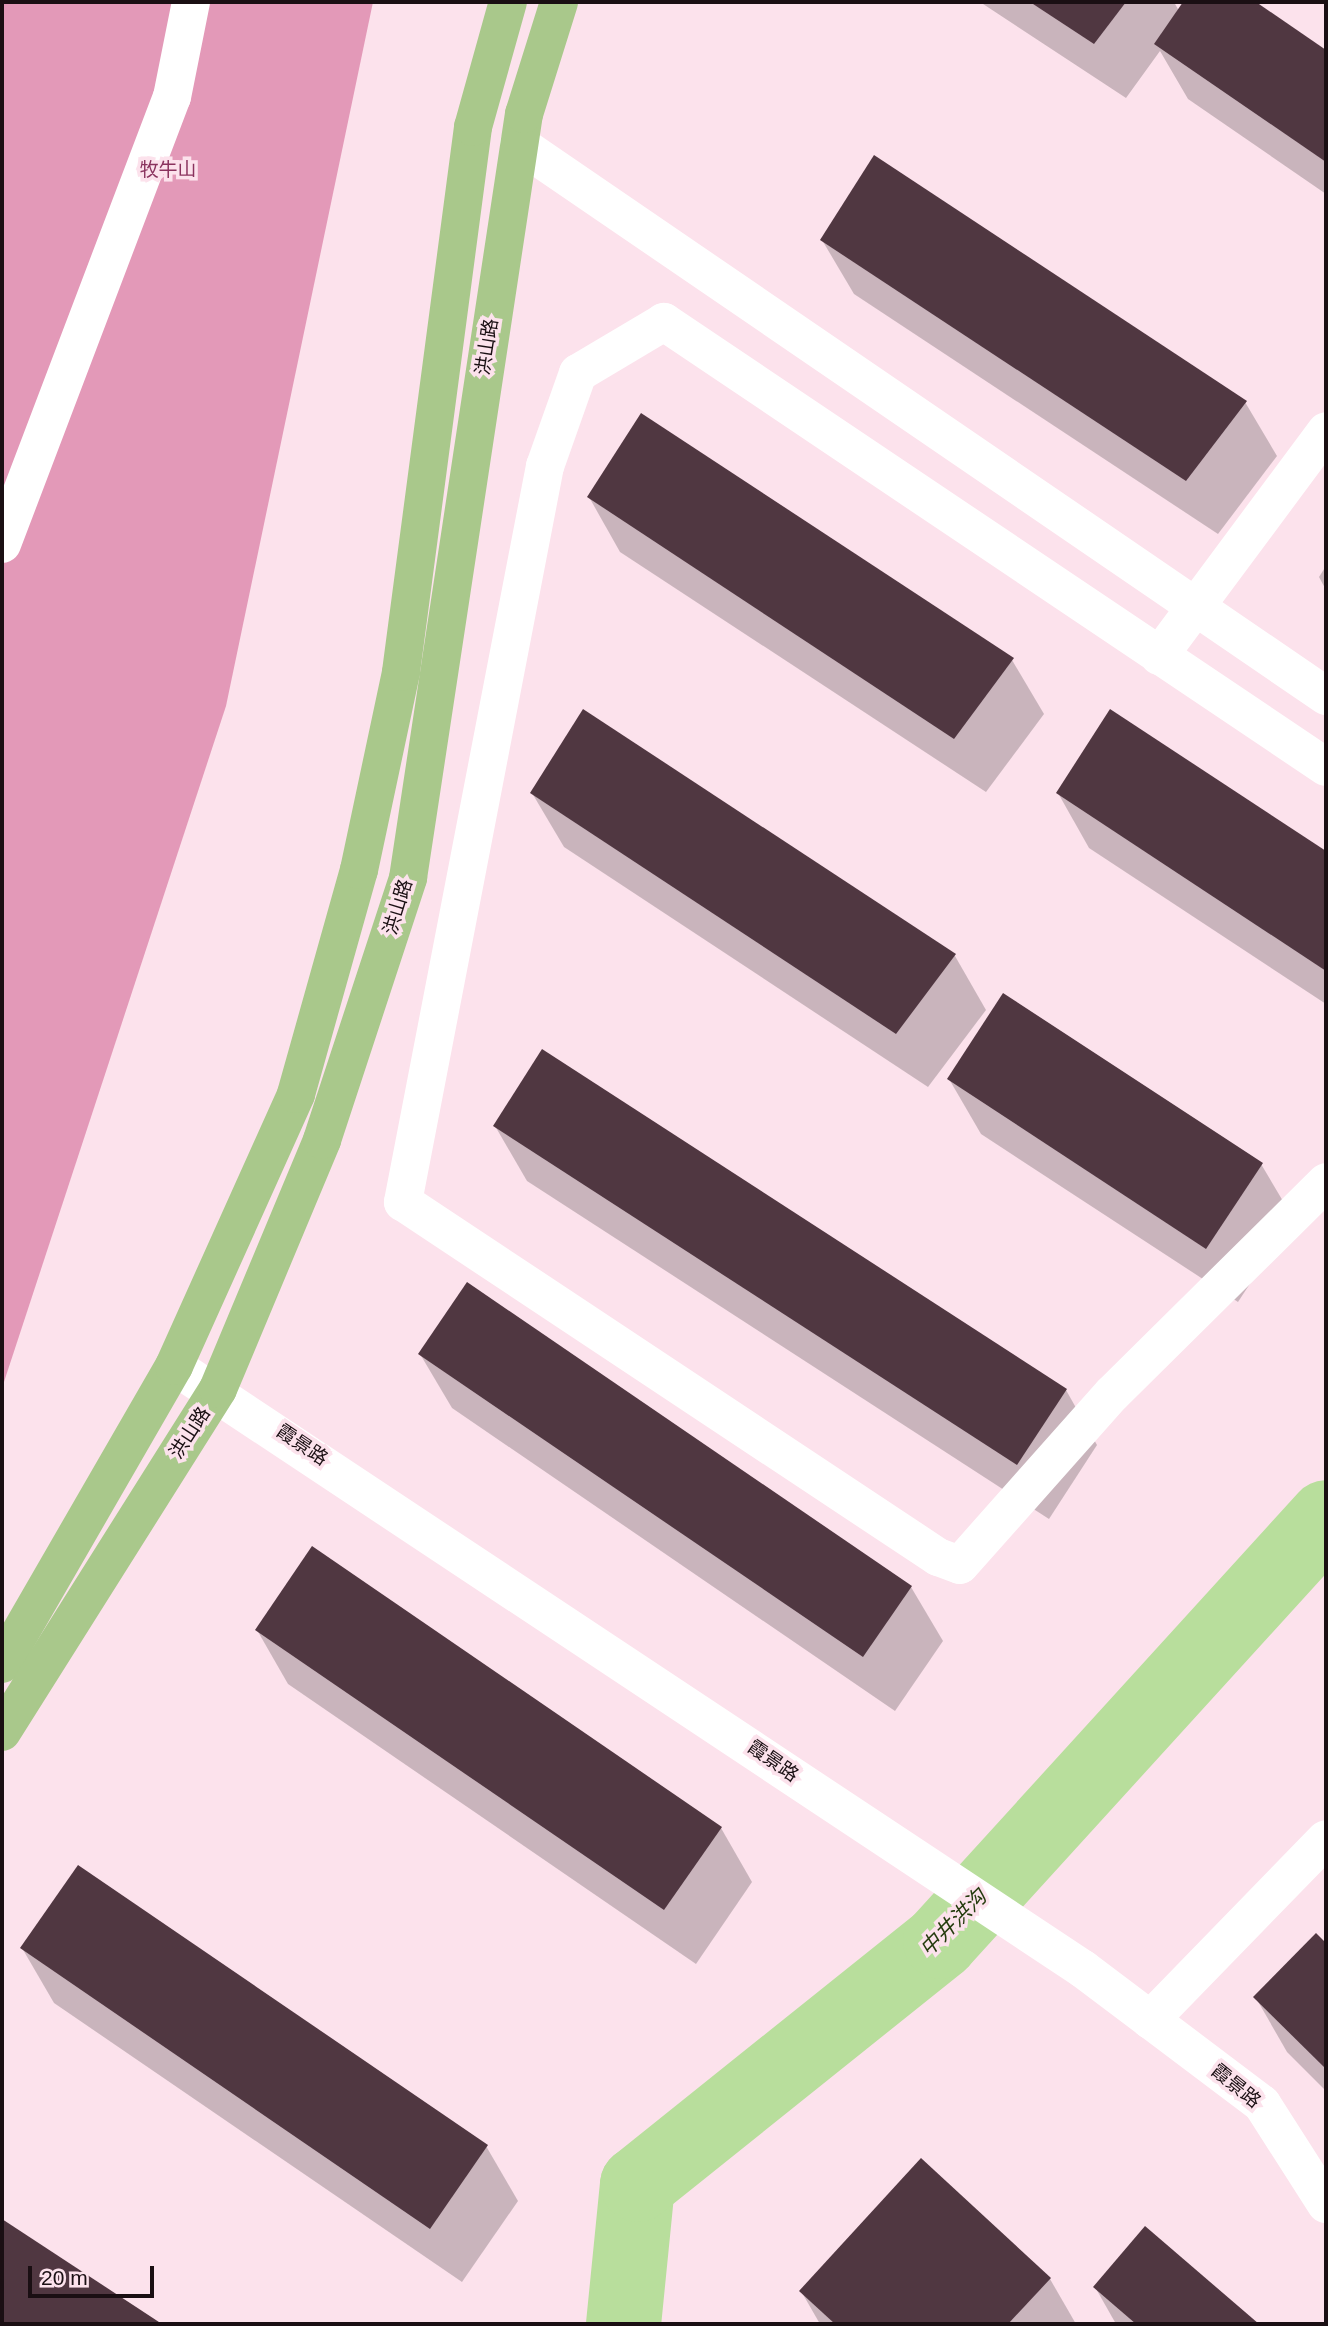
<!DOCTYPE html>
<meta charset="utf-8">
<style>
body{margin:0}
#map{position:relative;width:1328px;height:2326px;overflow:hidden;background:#fce2ec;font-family:Arial,"Noto Sans SC",sans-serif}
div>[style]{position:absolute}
.forest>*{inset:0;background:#e399b8}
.shadow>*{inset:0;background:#0003}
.river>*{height:75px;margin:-37.5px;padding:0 37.5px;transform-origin:37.5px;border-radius:37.5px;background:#b8de9c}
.building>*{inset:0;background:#503741}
.minor>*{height:38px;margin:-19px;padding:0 19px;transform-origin:19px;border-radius:19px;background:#fff}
.major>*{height:38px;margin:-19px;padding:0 19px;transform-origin:19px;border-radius:19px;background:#a9c88b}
span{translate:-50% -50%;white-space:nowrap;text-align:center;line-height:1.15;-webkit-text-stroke:7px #fce2ec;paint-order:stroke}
.park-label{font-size:19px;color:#8a335e}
.street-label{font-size:19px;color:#1a0f13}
.water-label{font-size:21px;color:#253c0e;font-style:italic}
.frame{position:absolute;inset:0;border:4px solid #1a0f13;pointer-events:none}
.scale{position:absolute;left:28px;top:2266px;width:126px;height:32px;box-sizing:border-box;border:4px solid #1a0f13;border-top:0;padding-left:9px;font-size:21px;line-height:24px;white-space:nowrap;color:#1a0f13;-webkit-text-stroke:5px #fce2ec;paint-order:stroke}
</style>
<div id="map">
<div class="forest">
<i style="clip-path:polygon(2px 2px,373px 2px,226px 706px,2px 1388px)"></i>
</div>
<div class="shadow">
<i style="clip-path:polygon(980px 2px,1174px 2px,1179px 11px,1185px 2px,1253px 2px,1326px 52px,1326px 194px,1188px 99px,1160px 51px,1126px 98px)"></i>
<i style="clip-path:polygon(822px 240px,1245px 402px,1277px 456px,1218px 534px,854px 294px)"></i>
<i style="clip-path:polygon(589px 497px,1012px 660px,1044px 714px,986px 792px,620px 552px)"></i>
<i style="clip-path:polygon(1326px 566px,1326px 590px,1319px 577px)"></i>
<i style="clip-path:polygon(584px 711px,955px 956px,986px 1010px,928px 1087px,564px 847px,532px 793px)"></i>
<i style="clip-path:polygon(1110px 711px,1326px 853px,1326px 1004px,1089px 848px,1058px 793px)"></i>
<i style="clip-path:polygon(949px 1079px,1261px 1164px,1293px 1218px,1238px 1302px,981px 1134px)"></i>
<i style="clip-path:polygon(495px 1126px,1066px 1390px,1097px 1445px,1049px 1519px,527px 1181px)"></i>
<i style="clip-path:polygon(420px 1354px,911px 1587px,943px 1641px,895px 1711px,452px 1408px)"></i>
<i style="clip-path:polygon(257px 1630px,721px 1828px,752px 1882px,696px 1964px,288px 1684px)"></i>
<i style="clip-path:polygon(1316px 1936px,1326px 1946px,1326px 2091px,1287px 2052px,1256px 1998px)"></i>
<i style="clip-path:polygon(22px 1948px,486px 2146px,518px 2201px,462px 2282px,54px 2003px)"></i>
<i style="clip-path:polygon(2px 2221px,158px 2324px,2px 2324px)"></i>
<i style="clip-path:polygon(1145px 2229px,1256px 2324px,1116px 2324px,1095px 2287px)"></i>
<i style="clip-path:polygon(1050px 2279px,1076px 2324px,820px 2324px,801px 2291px)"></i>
</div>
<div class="river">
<i style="left:623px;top:2324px;width:141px;rotate:-84.3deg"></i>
<i style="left:637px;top:2184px;width:388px;rotate:-38.7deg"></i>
<i style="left:940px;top:1941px;width:573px;rotate:-47.69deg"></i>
</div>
<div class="building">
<i style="clip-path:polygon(1030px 2px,1126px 2px,1094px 44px)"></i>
<i style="clip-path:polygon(1183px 2px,1256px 2px,1326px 50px,1326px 162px,1154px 44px)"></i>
<i style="clip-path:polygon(874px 155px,1247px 401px,1186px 481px,820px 240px)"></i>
<i style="clip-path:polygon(641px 413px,1014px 658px,954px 739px,587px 497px)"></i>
<i style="clip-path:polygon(583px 709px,956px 954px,896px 1034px,530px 793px)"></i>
<i style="clip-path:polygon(1110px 709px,1326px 851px,1326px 971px,1056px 793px)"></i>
<i style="clip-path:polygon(1003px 993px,1263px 1163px,1206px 1249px,947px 1079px)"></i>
<i style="clip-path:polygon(542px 1049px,1067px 1389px,1017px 1465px,493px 1126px)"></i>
<i style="clip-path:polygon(467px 1282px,912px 1586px,863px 1657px,418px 1354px)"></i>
<i style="clip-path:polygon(312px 1546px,722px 1827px,664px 1910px,255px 1630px)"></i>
<i style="clip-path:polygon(78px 1865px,488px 2145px,430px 2229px,20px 1948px)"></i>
<i style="clip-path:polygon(1316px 1933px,1326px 1943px,1326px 2069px,1253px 1997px)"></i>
<i style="clip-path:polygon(921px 2158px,1051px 2278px,1008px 2324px,835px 2324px,799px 2291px)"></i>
<i style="clip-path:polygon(2px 2219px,162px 2324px,2px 2324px)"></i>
<i style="clip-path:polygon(1145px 2226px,1259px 2324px,1136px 2324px,1093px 2287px)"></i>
</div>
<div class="minor">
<i style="left:519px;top:144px;width:978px;rotate:34.37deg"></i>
<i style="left:2px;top:544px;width:478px;rotate:-69.2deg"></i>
<i style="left:172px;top:97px;width:97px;rotate:-78.7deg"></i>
<i style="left:1159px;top:656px;width:280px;rotate:-53.4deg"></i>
<i style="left:1326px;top:767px;width:798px;rotate:-146.09deg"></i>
<i style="left:664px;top:322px;width:100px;rotate:149.3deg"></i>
<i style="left:578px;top:373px;width:99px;rotate:109.5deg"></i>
<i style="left:545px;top:466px;width:750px;rotate:100.92deg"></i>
<i style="left:403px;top:1202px;width:642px;rotate:33.57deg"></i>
<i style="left:938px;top:1557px;width:23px;rotate:20deg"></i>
<i style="left:960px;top:1565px;width:229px;rotate:-48.4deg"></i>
<i style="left:1112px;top:1394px;width:301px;rotate:-44.7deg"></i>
<i style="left:174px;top:1366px;width:1091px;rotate:33.56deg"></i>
<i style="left:1083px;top:1969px;width:224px;rotate:37deg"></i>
<i style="left:1262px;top:2104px;width:119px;rotate:57.4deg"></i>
<i style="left:1150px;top:2020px;width:252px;rotate:-45.8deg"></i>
</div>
<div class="major">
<i style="left:2px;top:1664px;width:344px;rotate:-60deg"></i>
<i style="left:174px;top:1366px;width:298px;rotate:-65.8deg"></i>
<i style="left:296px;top:1094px;width:233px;rotate:-74.3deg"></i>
<i style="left:359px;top:870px;width:202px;rotate:-78deg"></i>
<i style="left:401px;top:672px;width:550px;rotate:-82.47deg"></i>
<i style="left:473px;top:127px;width:130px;rotate:-74.4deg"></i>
<i style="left:2px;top:1732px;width:405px;rotate:-57.8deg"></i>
<i style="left:218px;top:1389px;width:270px;rotate:-67.3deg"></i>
<i style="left:322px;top:1140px;width:276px;rotate:-71.8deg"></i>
<i style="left:408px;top:878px;width:773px;rotate:-81.37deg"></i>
<i style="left:524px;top:114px;width:117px;rotate:-72.6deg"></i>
</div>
<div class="park-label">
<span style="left:168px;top:170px">牧牛山</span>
</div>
<div class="street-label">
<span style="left:487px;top:347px;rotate:-81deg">洪山路</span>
<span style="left:398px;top:907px;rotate:-73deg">洪山路</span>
<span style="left:190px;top:1433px;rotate:-57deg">洪山路</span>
<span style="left:302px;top:1445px;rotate:34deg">霞景路</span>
<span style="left:773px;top:1761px;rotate:35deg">霞景路</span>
<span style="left:1236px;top:2086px;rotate:39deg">霞景路</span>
</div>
<div class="water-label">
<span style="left:953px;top:1923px;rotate:-45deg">中井洪沟</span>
</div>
<div class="frame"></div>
<div class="scale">20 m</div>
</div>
